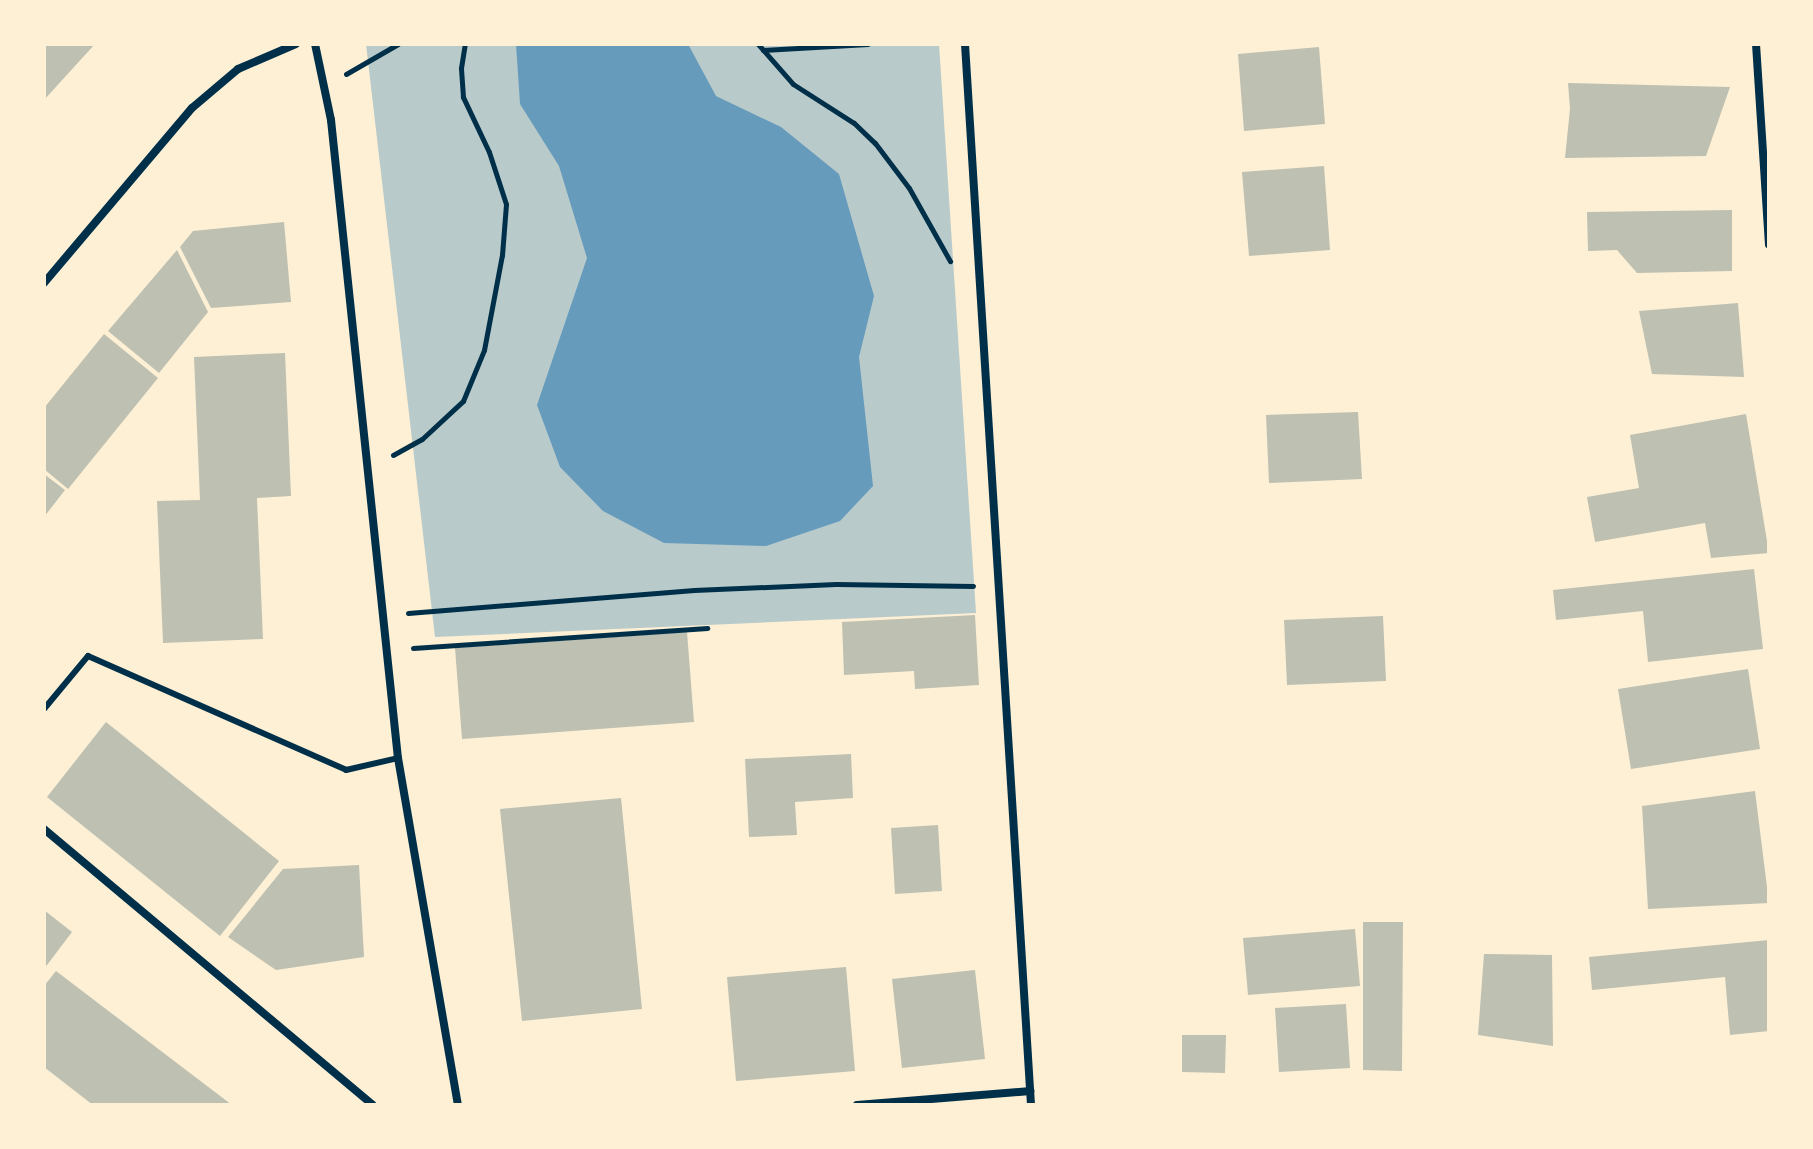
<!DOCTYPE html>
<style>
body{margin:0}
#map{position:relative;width:1813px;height:1149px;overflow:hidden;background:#fdf0d5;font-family:"Asap Condensed",sans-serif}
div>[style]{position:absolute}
.green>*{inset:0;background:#b9caca}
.water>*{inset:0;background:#669bbc}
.building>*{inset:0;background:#bec0b2}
.path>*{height:5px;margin:-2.5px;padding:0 2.5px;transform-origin:2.5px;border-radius:2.5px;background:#003049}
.service>*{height:6px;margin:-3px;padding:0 3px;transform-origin:3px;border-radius:3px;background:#003049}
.minor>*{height:8px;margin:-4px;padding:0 4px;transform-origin:4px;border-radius:4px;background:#003049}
span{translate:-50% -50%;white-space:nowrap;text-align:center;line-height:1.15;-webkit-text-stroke:8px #fdf0d5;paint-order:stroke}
.frame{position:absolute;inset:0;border:46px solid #fdf0d5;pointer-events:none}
</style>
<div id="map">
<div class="green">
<i style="clip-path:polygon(366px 44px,939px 44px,976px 613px,435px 637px)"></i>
</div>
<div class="water">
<i style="clip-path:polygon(516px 44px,688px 44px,716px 96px,781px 127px,839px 174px,874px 296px,859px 357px,873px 486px,840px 521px,766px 546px,664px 543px,603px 511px,560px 467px,537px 405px,587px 258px,559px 166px,520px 104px)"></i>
</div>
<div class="building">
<i style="clip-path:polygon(44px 44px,95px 44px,44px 100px)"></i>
<i style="clip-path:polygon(1319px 47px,1325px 124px,1244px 131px,1238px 54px)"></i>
<i style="clip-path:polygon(1568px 83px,1730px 87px,1706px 156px,1565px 158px,1570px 109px)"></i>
<i style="clip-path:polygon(1324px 166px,1330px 250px,1249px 256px,1242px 172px)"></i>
<i style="clip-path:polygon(1732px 210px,1732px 271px,1637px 273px,1617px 250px,1588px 251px,1587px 212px)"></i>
<i style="clip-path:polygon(284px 222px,291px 302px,211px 308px,180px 247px,193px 231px)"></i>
<i style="clip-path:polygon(177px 250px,208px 312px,159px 373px,108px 331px)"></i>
<i style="clip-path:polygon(1738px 303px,1744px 377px,1652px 374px,1639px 311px)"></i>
<i style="clip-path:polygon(104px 334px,158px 378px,68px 489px,44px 469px,44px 408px)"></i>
<i style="clip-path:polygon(285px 353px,291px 496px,257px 498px,263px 639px,163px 643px,157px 501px,200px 500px,194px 357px)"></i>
<i style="clip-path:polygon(1358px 412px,1362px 479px,1269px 483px,1266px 415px)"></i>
<i style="clip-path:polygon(1746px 414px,1769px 553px,1711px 558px,1705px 523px,1595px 542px,1587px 497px,1639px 488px,1630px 435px)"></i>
<i style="clip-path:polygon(44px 474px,65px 490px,44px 517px)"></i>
<i style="clip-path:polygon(1754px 569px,1763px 649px,1648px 662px,1643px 611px,1556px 620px,1553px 590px)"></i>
<i style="clip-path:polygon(975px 615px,979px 685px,915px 689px,914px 671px,844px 675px,842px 622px)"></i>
<i style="clip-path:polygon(1383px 616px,1386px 681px,1287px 685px,1284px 620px)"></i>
<i style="clip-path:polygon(687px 632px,694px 722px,462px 739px,455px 648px)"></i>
<i style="clip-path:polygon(1748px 669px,1760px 749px,1631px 769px,1618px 689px)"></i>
<i style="clip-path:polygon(106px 722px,279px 861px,220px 936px,47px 797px)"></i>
<i style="clip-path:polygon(851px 754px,853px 798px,795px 802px,797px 835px,749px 837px,745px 759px)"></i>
<i style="clip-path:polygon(1755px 791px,1769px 903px,1648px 909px,1642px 806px)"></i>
<i style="clip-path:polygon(621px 798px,642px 1009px,522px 1021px,500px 809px)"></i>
<i style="clip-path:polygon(938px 825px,942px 891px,895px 894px,891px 828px)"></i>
<i style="clip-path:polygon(359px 865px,364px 957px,276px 970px,228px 937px,283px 869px)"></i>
<i style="clip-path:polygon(44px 910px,72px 932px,44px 969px)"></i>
<i style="clip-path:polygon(1363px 922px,1403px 922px,1402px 1071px,1363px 1070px)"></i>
<i style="clip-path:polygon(1355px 929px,1360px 986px,1248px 995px,1243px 938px)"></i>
<i style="clip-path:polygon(1769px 940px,1769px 1031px,1730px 1035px,1725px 977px,1592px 990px,1589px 957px)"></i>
<i style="clip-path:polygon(1484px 954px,1552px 955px,1553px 1046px,1478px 1035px)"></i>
<i style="clip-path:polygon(846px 967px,855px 1071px,736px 1081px,727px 977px)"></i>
<i style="clip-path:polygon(975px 970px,985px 1059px,902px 1068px,892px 979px)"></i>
<i style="clip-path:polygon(56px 971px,232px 1105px,93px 1105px,44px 1067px,44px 986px)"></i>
<i style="clip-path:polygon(1346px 1004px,1350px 1068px,1279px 1072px,1275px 1008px)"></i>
<i style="clip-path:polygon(1182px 1035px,1226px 1035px,1225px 1073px,1182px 1072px)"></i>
</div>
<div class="path">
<i style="left:758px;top:44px;width:53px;rotate:48.8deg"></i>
<i style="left:793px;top:84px;width:72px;rotate:32.6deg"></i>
<i style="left:854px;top:123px;width:29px;rotate:44deg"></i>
<i style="left:875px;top:143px;width:56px;rotate:52.9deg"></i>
<i style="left:909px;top:188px;width:84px;rotate:60.7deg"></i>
<i style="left:763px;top:50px;width:105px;rotate:-3.3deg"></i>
<i style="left:346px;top:74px;width:60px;rotate:-30deg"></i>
<i style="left:393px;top:455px;width:33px;rotate:-29deg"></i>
<i style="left:422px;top:439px;width:56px;rotate:-42.8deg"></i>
<i style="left:463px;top:401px;width:55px;rotate:-67.6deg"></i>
<i style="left:484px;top:350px;width:97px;rotate:-79.3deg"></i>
<i style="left:502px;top:255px;width:51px;rotate:-85.5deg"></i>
<i style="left:506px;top:204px;width:55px;rotate:-108.1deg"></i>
<i style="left:489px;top:152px;width:61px;rotate:-115.3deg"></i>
<i style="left:463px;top:97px;width:29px;rotate:-94deg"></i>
<i style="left:461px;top:68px;width:24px;rotate:-81deg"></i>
<i style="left:408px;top:613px;width:287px;rotate:-4.6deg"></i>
<i style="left:694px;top:590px;width:142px;rotate:-2.4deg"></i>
<i style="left:836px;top:584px;width:137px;rotate:0.8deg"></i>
<i style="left:413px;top:648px;width:295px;rotate:-3.9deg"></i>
</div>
<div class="service">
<i style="left:44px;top:709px;width:69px;rotate:-50.3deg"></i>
<i style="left:88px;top:656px;width:282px;rotate:23.8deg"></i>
<i style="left:346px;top:770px;width:53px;rotate:-13deg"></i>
</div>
<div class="minor">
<i style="left:315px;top:44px;width:78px;rotate:78.1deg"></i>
<i style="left:331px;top:120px;width:642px;rotate:84.01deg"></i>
<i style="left:398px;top:758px;width:352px;rotate:80.2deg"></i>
<i style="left:965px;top:44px;width:1063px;rotate:86.44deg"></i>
<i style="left:1756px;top:44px;width:201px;rotate:86.3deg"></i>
<i style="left:44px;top:283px;width:229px;rotate:-49.8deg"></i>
<i style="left:192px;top:108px;width:60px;rotate:-40.3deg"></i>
<i style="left:238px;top:69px;width:63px;rotate:-23.3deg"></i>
<i style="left:44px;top:829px;width:429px;rotate:40deg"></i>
<i style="left:857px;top:1105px;width:174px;rotate:-4.6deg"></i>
</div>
<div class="frame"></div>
</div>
